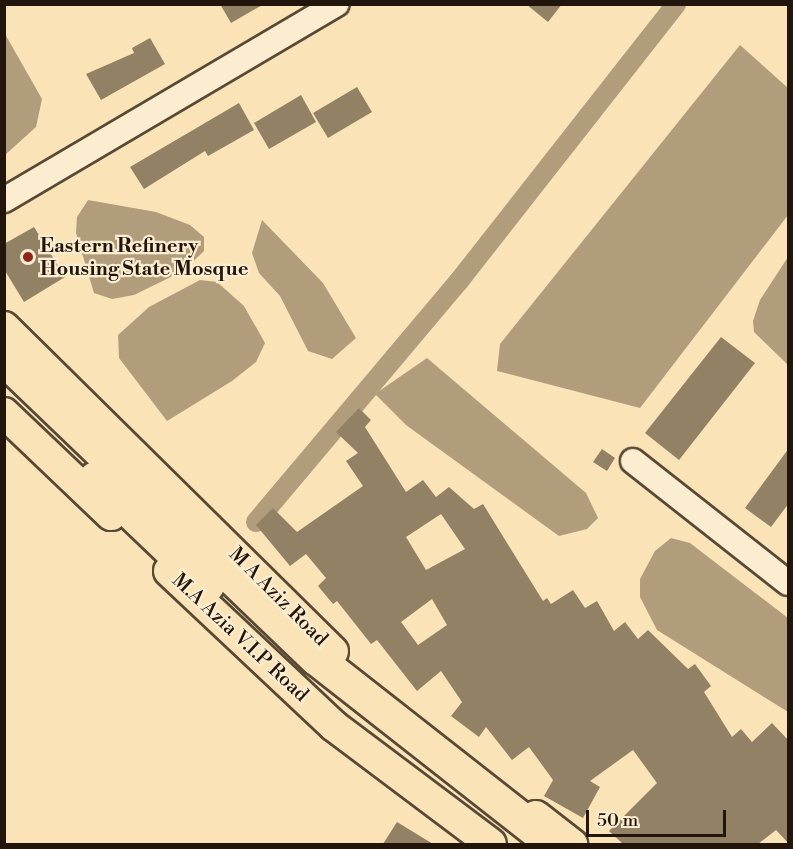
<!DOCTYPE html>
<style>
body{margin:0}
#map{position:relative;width:793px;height:849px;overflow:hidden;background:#fae3b6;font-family:"Libre Bodoni",serif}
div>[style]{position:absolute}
.water>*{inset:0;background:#b19d7c}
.canal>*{height:20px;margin:-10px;padding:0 10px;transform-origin:10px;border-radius:10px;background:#b19d7c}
.building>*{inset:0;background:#928164}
.roads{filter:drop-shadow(2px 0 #584936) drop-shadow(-2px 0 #584936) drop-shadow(0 2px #584936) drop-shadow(0 -2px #584936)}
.minor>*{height:24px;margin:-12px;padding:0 12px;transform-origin:12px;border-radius:12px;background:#fcedd0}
.major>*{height:30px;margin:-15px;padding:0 15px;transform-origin:15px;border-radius:15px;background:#fae3b6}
.highway>*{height:33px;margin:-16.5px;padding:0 16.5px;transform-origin:16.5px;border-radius:16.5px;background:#fae3b6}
.dots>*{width:16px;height:16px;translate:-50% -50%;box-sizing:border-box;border:3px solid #fcedd0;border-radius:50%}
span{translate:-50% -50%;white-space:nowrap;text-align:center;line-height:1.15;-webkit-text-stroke:4.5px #fcedd0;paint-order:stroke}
.poi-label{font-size:20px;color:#22160c;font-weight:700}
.left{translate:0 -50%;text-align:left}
.street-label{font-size:20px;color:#22160c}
.frame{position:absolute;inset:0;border:6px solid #22160c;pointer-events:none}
.scale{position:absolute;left:586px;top:810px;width:140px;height:27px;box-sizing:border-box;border:3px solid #22160c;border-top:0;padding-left:8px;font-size:18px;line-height:21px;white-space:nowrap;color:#22160c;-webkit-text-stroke:4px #fcedd0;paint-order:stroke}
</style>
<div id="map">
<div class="water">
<i style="clip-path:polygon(5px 34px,42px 99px,36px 127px,5px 155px)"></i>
<i style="clip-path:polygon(740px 45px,788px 88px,788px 215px,640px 408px,497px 371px,500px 344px)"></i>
<i style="clip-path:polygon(88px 200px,156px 212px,190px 225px,204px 237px,204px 251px,183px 271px,134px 295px,112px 299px,94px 293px,76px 233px,77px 217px)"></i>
<i style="clip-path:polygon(262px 220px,323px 283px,356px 338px,332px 359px,308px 351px,280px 296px,259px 273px,252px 253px)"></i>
<i style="clip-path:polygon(788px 257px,788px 365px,754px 332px,753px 321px,760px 300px)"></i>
<i style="clip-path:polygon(200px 280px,217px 282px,244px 306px,265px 343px,256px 362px,232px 381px,167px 421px,119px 358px,118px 335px,149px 307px)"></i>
<i style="clip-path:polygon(427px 358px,586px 493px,598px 518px,587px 529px,559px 536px,406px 425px,375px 394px)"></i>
<i style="clip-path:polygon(671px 538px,690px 543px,788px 618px,788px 712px,657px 630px,640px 597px,640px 579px,655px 551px)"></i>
</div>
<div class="canal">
<i style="left:256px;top:522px;width:315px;rotate:-49.9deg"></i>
<i style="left:459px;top:281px;width:352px;rotate:-51.9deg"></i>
</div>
<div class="building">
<i style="clip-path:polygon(220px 4px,264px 4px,231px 23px)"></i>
<i style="clip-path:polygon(526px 4px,562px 4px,548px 22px)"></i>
<i style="clip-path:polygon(150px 38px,165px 64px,101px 100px,86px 74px,134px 53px,132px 48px)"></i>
<i style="clip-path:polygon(357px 87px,372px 112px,328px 138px,313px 113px)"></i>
<i style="clip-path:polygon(301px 95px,316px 122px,269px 149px,254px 123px)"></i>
<i style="clip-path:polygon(239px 103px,254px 130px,208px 156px,205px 151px,144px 189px,130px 167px)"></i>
<i style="clip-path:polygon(34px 227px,65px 277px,24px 302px,4px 269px,4px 244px)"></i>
<i style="clip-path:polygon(721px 337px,755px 363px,679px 460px,645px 433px)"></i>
<i style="clip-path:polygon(evenodd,359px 408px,371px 420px,365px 427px,406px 492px,423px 480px,436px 497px,449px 487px,474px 509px,483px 504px,543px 601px,547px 598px,551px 604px,573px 590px,585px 608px,597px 601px,614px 631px,625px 622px,638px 639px,648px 630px,688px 669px,695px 664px,711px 686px,704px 692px,732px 737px,741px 729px,752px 742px,772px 723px,789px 741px,789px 844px,776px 830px,758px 844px,623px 844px,609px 831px,657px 783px,633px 750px,590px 781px,600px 787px,583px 818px,544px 796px,553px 780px,529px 747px,512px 760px,486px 727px,479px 737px,451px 716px,462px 702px,441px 671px,417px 691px,377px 640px,371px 644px,337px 601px,333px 604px,318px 586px,326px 578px,306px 554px,290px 566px,256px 525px,273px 508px,297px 532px,363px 486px,346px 461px,358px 453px,336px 432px,359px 408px,441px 514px,465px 549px,426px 570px,406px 537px,441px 514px,359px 408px,432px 599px,447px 625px,418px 645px,401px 622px,432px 599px)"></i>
<i style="clip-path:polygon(789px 448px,789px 503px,771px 527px,745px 508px)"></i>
<i style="clip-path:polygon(602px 449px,615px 458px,607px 471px,593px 462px)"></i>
<i style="clip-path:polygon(397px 822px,433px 844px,383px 844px)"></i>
</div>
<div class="roads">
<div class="minor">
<i style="left:4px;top:200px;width:386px;rotate:-30.5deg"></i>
<i style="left:633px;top:461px;width:197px;rotate:38.2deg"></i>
</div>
<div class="major">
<i style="left:4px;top:327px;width:462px;rotate:44.6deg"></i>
<i style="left:4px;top:413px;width:148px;rotate:43.6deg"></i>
<i style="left:169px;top:571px;width:226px;rotate:43.2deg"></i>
<i style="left:334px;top:726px;width:196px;rotate:36.9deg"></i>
<i style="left:536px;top:816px;width:46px;rotate:37.9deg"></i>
</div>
<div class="highway">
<i style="left:4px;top:359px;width:432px;rotate:43.8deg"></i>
<i style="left:316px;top:658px;width:301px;rotate:38.1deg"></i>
<i style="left:95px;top:478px;width:155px;rotate:43.7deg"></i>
</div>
</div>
<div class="dots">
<i style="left:28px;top:257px;background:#8f2418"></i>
</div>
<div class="poi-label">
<span class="left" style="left:40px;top:258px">Eastern Refinery<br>Housing State Mosque</span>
</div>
<div class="street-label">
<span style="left:278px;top:597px;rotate:45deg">M A Aziz Road</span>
<span style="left:240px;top:638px;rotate:43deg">M.A Azia V.I.P Road</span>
</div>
<div class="frame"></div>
<div class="scale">50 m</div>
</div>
